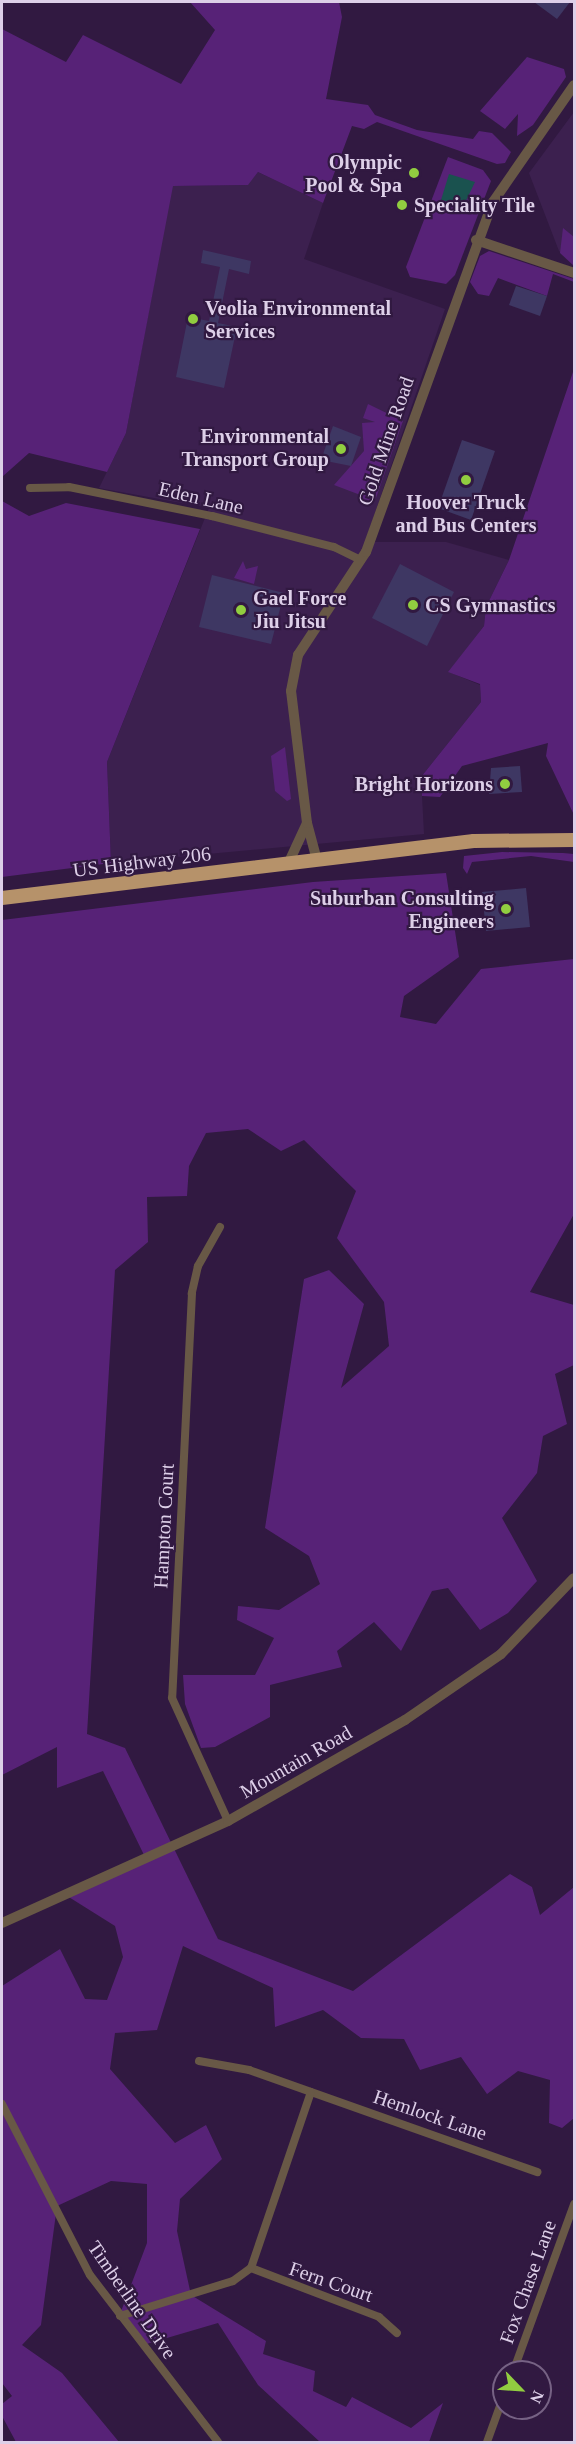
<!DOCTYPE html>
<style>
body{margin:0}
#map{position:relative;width:576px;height:2444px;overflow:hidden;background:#311941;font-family:Georgia,serif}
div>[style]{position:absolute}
.built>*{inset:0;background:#3c204f}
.green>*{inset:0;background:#572277}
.water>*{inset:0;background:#1a524f}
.building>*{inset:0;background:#3e3763}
.minor>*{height:8px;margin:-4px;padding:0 4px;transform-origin:4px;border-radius:4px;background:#685846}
.tertiary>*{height:10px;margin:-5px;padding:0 5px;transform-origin:5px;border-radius:5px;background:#685846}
.trunk>*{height:14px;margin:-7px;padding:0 7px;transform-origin:7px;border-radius:7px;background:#b6926a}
.dots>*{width:16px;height:16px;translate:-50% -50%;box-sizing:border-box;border:3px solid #311941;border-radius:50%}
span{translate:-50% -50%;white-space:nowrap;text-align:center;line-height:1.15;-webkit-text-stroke:4.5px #311941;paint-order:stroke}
.poi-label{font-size:20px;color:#ddcfe8;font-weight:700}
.right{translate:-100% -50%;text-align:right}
.left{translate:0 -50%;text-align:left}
.street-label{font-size:20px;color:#ddcfe8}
.frame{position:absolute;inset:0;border:3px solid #ddcfe8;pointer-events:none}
.north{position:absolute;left:492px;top:2360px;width:60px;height:60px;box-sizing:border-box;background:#311941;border:2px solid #766284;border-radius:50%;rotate:115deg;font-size:16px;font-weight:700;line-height:24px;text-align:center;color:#ddcfe8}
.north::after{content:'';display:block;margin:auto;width:21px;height:27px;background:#91cd40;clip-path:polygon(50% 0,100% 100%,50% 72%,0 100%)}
</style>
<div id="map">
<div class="built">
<i style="clip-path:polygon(574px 112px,574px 263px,559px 251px,529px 173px)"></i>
<i style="clip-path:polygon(258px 172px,323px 203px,304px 259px,445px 309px,365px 542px,446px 542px,509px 560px,486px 607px,484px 626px,449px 672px,480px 685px,481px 702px,421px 777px,424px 834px,111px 863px,107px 762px,209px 508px,99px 488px,126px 433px,172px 186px,247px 185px)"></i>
</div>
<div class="green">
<i style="clip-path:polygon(190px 2px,339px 2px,342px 17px,326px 99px,368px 105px,375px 115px,417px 130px,473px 139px,479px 131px,492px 133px,511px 152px,505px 163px,497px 164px,377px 122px,364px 129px,352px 126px,323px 203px,258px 172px,248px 185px,173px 186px,126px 433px,107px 472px,29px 453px,2px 477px,2px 29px,66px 62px,83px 35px,181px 84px,215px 30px)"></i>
<i style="clip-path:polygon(527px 57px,564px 69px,566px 77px,533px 125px,517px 136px,518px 114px,505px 129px,480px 111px)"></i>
<i style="clip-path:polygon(448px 157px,483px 170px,491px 181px,455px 275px,446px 284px,410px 277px,406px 267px)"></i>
<i style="clip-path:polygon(563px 228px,574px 237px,574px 266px,560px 253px)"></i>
<i style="clip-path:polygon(489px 251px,574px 279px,574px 282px,553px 274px,547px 296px,498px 278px,489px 296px,478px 294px,470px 282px,480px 256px)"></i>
<i style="clip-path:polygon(574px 369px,574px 815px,546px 756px,548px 743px,462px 766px,440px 797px,422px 796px,421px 777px,481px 702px,480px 684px,448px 672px,484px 626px,486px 607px,509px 560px)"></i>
<i style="clip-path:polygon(368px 404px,403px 421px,376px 498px,366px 506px,360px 503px,363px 496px,334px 485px,364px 451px,362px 423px,375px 422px,363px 418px)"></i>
<i style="clip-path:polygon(2px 501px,29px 516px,66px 503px,200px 529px,107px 762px,111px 863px,2px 877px)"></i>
<i style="clip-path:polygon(243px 561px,246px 569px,258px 566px,254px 584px,234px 578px)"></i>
<i style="clip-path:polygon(285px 747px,291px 799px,287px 801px,275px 791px,271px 756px)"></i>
<i style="clip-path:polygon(502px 852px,563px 853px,574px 854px,574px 862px,531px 856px,472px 862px,467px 874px,463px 868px,464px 856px)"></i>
<i style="clip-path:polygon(446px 873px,459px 957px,404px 996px,400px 1017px,436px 1024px,481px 969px,574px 959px,574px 1214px,530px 1292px,574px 1305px,574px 1365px,555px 1374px,567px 1424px,543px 1436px,537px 1473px,502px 1518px,537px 1581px,508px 1613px,480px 1630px,448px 1588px,432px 1591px,401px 1651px,374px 1622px,337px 1651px,342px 1667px,270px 1685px,270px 1717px,215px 1747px,201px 1748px,185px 1704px,183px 1675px,255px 1675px,274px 1638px,237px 1620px,238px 1606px,279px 1610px,320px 1584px,309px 1556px,265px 1528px,304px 1279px,329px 1270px,364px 1304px,341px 1388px,389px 1346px,384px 1302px,337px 1238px,356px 1191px,304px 1140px,281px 1151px,248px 1129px,206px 1133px,189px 1166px,187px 1196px,147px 1197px,148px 1242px,115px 1270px,87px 1734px,125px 1748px,218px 1939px,353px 1991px,510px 1874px,532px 1887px,540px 1915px,574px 1887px,574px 2118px,562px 2128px,549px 2123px,550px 2080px,518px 2071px,487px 2094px,461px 2057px,420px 2070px,404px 2039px,361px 2038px,323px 2010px,275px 2027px,273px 1988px,183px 1946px,157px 2030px,115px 2033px,110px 2069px,175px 2143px,206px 2125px,222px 2159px,180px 2199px,177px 2231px,191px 2295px,266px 2341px,263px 2354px,315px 2371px,313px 2391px,346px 2407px,352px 2397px,411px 2428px,443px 2403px,429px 2442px,320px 2442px,258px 2385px,218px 2323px,143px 2345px,120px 2314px,147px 2243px,147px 2184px,111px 2181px,57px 2206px,41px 2325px,22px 2345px,62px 2373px,119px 2442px,16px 2442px,2px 2416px,2px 2404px,12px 2396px,2px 2383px,2px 1986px,60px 1949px,85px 1999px,107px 2000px,123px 1957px,115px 1926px,64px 1894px,145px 1857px,103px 1771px,57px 1788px,57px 1747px,2px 1775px,2px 920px,313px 882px)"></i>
</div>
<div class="water">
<i style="clip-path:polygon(449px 174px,475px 182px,464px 205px,441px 200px)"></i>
</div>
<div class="building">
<i style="clip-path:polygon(534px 2px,570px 2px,557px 19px)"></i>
<i style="clip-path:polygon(203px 250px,251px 261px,249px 274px,229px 269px,218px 323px,237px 327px,224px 388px,176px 377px,188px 317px,209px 321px,220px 267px,201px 263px)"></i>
<i style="clip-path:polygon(516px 286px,547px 296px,540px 316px,509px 305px)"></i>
<i style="clip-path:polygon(333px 426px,361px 437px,351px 466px,321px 460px)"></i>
<i style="clip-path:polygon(462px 440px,495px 451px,471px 520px,438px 508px)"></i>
<i style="clip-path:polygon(400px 564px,454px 592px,427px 646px,372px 618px)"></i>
<i style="clip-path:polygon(212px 575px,284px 593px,271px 644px,199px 627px)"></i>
<i style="clip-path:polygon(520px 766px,522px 792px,489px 794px,491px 768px)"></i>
<i style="clip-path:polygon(526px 888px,530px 927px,486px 931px,482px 892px)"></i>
</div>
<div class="minor">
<i style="left:30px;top:488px;width:39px;rotate:-1deg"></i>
<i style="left:69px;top:487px;width:146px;rotate:11.5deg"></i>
<i style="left:212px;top:516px;width:126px;rotate:14.3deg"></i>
<i style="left:334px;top:547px;width:30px;rotate:26deg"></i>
<i style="left:220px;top:1227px;width:45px;rotate:119.4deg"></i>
<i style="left:198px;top:1266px;width:28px;rotate:103deg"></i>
<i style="left:192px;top:1293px;width:405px;rotate:92.8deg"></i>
<i style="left:172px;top:1698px;width:135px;rotate:65.5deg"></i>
<i style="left:199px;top:2061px;width:51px;rotate:10.2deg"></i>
<i style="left:249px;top:2070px;width:306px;rotate:19.5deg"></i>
<i style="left:2px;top:2104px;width:192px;rotate:62.8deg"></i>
<i style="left:90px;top:2275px;width:210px;rotate:52.5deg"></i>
<i style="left:251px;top:2268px;width:137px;rotate:20.9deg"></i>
<i style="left:379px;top:2317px;width:24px;rotate:42deg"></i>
<i style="left:120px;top:2316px;width:118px;rotate:-17.2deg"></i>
<i style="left:233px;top:2281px;width:22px;rotate:-36deg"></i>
<i style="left:251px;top:2268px;width:186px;rotate:-71.2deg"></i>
<i style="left:513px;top:2372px;width:179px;rotate:-70deg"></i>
<i style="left:487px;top:2442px;width:50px;rotate:-70.1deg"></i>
</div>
<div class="tertiary">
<i style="left:476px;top:240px;width:103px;rotate:18.6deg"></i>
<i style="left:307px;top:823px;width:38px;rotate:75deg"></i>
<i style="left:288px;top:864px;width:45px;rotate:-65.1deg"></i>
<i style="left:307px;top:823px;width:133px;rotate:-96.9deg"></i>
<i style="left:291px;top:691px;width:37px;rotate:-79deg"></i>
<i style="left:298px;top:655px;width:123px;rotate:-56.6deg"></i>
<i style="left:366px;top:552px;width:372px;rotate:-70.1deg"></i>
<i style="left:493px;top:202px;width:142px;rotate:-55.3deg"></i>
<i style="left:2px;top:1923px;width:248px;rotate:-24.3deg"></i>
<i style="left:228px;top:1821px;width:204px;rotate:-29.7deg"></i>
<i style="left:405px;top:1720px;width:116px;rotate:-34.5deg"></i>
<i style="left:501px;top:1654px;width:105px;rotate:-46.2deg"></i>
</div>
<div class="trunk">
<i style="left:2px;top:898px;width:475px;rotate:-6.9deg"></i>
<i style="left:474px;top:841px;width:100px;rotate:-0.6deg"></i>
</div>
<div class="dots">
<i style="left:414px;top:173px;background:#91cd40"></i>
<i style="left:402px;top:205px;background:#91cd40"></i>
<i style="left:193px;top:319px;background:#91cd40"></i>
<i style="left:341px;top:449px;background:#91cd40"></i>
<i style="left:466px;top:480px;background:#91cd40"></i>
<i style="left:413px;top:605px;background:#91cd40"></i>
<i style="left:241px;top:610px;background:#91cd40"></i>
<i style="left:505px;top:784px;background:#91cd40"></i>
<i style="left:506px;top:909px;background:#91cd40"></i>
</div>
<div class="poi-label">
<span class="right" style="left:402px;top:174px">Olympic<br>Pool &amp; Spa</span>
<span class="left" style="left:414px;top:205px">Speciality Tile</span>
<span class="left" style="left:205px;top:320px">Veolia Environmental<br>Services</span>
<span class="right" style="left:329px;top:448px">Environmental<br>Transport Group</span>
<span style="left:466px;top:514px">Hoover Truck<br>and Bus Centers</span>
<span class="left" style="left:253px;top:610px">Gael Force<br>Jiu Jitsu</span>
<span class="left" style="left:425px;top:605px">CS Gymnastics</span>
<span class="right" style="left:493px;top:784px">Bright Horizons</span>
<span class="right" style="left:494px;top:910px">Suburban Consulting<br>Engineers</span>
</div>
<div class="street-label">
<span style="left:386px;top:441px;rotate:-71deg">Gold Mine Road</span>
<span style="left:201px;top:498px;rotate:13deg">Eden Lane</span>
<span style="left:142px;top:862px;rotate:-7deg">US Highway 206</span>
<span style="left:164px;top:1526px;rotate:-87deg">Hampton Court</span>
<span style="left:296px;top:1762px;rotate:-30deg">Mountain Road</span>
<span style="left:430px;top:2115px;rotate:19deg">Hemlock Lane</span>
<span style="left:331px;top:2282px;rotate:19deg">Fern Court</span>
<span style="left:528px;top:2282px;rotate:-70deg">Fox Chase Lane</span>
<span style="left:132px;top:2300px;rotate:55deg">Timberline Drive</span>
</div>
<div class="frame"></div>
<div class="north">N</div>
</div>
